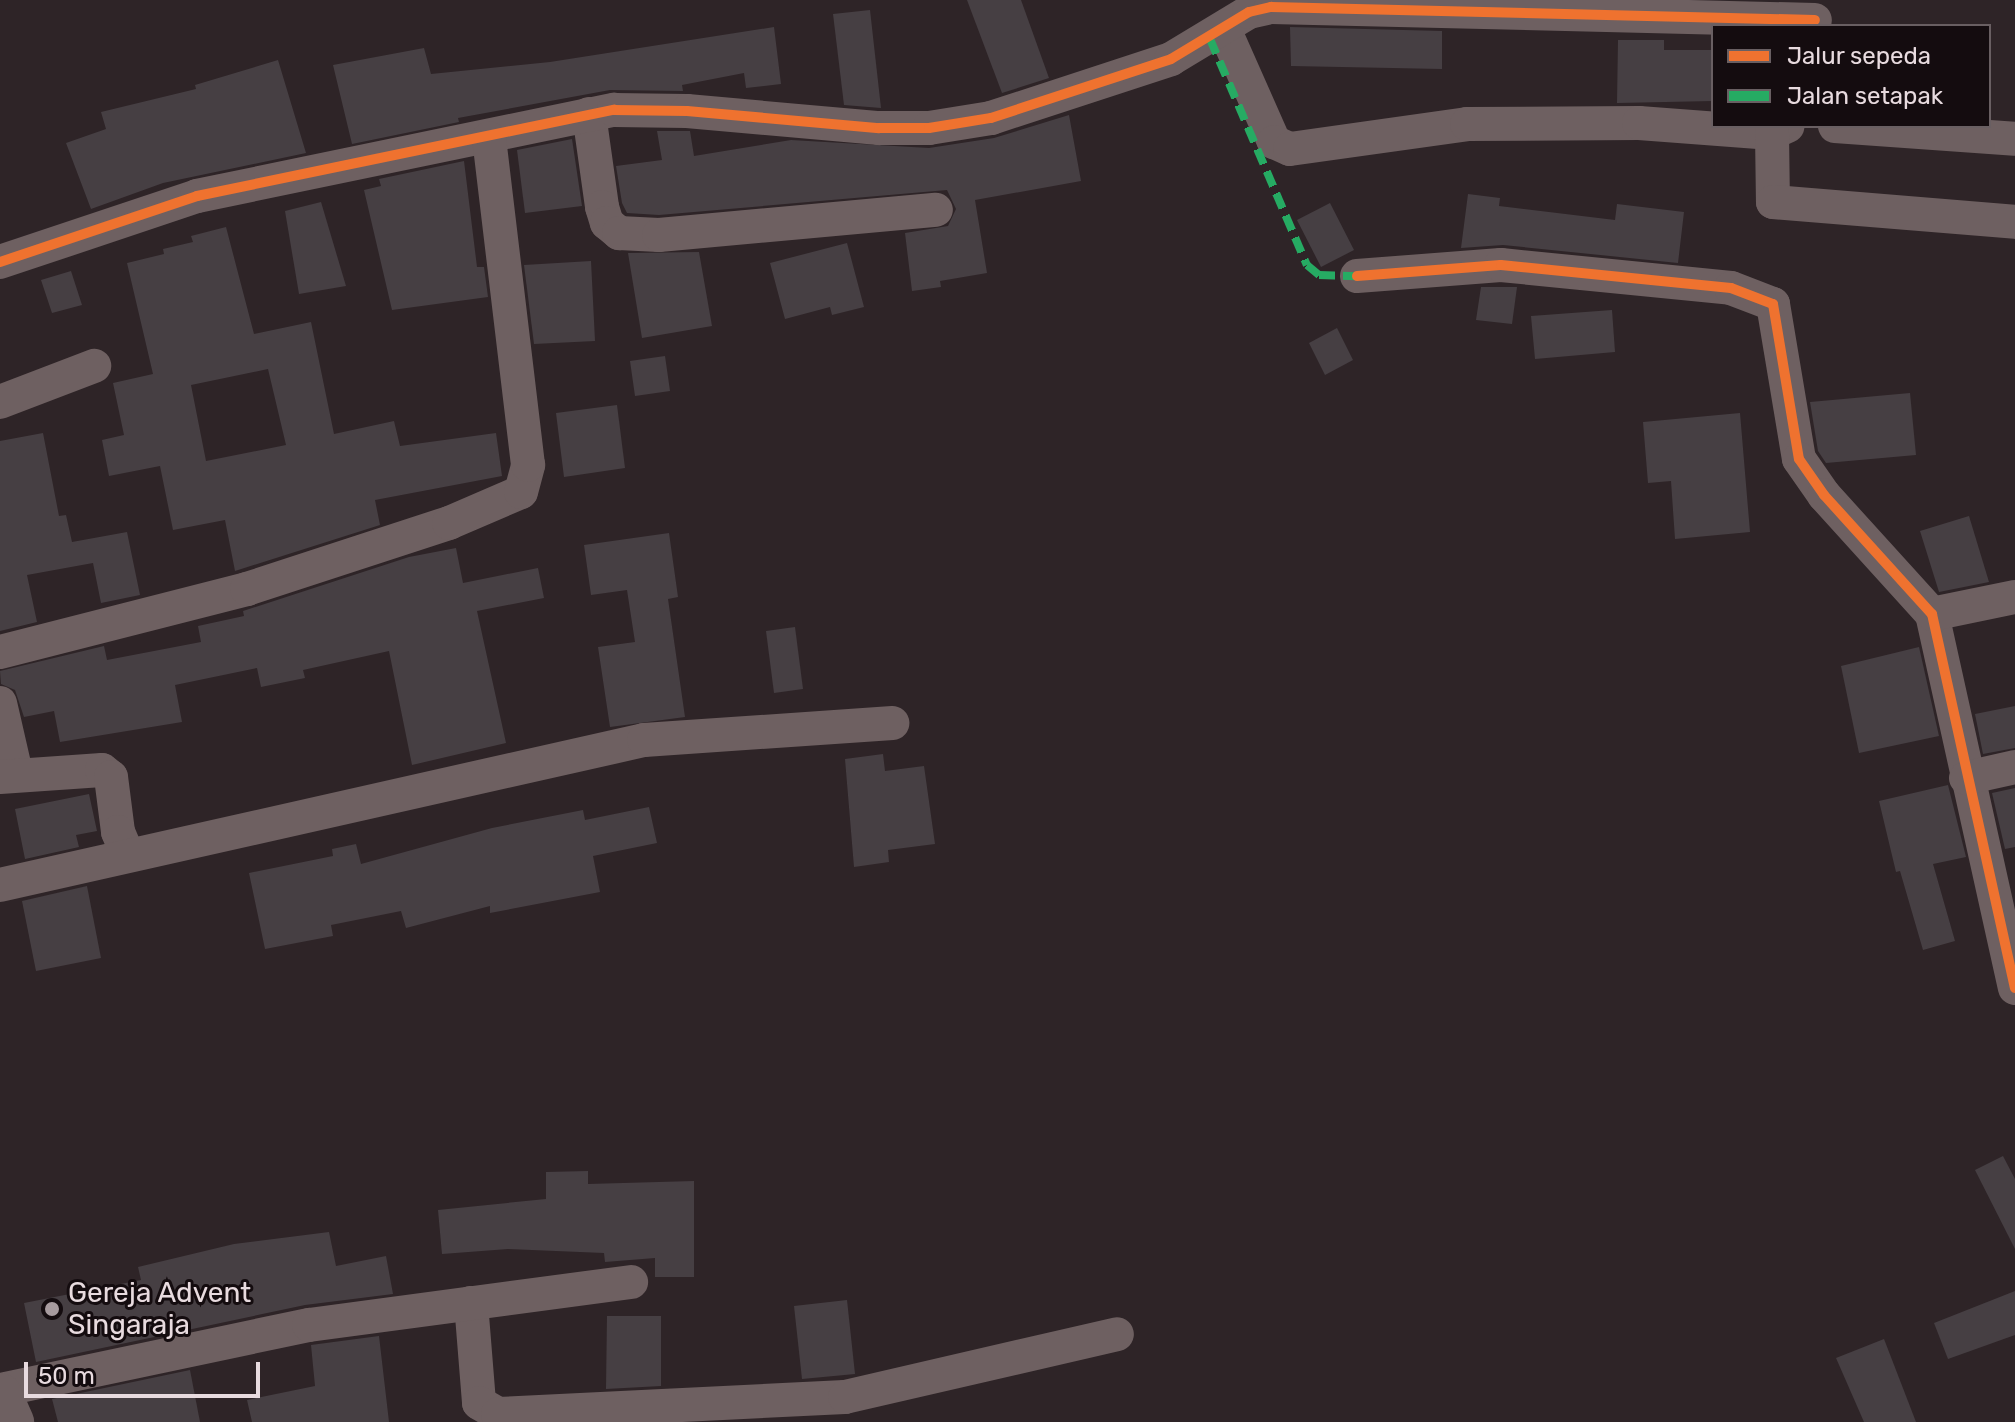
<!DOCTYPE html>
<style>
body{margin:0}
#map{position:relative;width:2015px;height:1422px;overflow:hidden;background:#2e2427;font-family:Rubik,sans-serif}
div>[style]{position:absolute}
.building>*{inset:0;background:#463f43}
.minor>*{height:34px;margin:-17px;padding:0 17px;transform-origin:17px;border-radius:17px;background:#6e6061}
.tertiary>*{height:44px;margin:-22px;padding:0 22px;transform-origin:22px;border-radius:22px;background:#6e6061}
.quiet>*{height:8px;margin-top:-4px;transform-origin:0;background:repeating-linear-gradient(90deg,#26ab63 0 16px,transparent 0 24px)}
.cycleway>*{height:10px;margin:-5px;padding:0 5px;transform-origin:5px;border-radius:5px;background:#ef722f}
.dots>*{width:22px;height:22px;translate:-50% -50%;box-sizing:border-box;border:4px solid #140c0f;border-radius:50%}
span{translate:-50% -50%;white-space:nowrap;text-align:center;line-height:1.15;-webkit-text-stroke:6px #140c0f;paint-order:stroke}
.poi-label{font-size:28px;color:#e8dbdf}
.left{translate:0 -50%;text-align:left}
.legend{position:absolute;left:1711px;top:24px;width:280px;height:104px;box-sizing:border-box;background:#140c0f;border:2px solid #695f62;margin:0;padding:10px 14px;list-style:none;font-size:24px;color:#e8dbdf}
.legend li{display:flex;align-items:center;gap:16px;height:40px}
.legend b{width:40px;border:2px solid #695f62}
.scale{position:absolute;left:24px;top:1362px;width:236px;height:36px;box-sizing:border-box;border:4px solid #e8dbdf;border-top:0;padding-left:10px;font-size:24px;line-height:28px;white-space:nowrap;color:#e8dbdf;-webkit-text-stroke:6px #140c0f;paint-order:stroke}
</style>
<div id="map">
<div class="building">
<i style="clip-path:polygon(967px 0,1021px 0,1049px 78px,1002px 93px)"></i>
<i style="clip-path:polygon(870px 10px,881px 108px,844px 105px,833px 14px)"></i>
<i style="clip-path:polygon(774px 27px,781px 84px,746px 88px,744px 73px,682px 85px,683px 91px,610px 90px,458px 118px,459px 122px,352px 144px,333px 65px,424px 48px,431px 74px,550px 62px)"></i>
<i style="clip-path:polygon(1290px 27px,1442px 31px,1442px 69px,1291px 66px)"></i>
<i style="clip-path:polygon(1618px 40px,1664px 40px,1664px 50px,1713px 50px,1713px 101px,1617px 103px)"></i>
<i style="clip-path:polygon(278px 60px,306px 153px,163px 183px,91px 209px,66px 143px,106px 129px,101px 112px,196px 89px,195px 85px)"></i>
<i style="clip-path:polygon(1069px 115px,1081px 181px,975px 200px,987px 273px,940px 281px,941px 287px,912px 291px,905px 233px,948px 226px,956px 209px,947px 190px,659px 215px,627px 213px,622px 203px,616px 166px,662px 160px,657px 131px,690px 131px,694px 156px,791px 140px,929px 148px,994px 138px)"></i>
<i style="clip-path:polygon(572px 139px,582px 206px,525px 213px,517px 150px)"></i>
<i style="clip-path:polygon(464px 161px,477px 267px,484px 267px,488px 297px,392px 310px,364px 190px,381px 186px,379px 179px)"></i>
<i style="clip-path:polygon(1468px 194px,1500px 198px,1499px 206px,1615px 220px,1617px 204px,1684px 212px,1678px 263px,1503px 245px,1461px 248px)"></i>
<i style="clip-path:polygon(321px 202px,346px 286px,299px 294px,285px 211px)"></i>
<i style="clip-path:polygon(1330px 203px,1354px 250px,1321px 267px,1297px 220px)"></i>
<i style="clip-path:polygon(evenodd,226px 227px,254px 334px,311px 322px,334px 434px,394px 421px,400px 446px,496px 433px,502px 476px,375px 500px,380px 525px,235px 571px,225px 520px,173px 530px,160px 466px,109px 476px,102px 440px,124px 435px,113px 383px,153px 374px,127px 263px,164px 254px,163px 249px,193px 242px,191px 236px,226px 227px,268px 369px,286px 445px,206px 461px,191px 385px,268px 369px)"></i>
<i style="clip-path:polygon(847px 243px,864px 307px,832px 315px,830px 307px,785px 319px,770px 263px)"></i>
<i style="clip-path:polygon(699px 252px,712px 326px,642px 338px,628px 253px)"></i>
<i style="clip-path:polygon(591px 261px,595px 341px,534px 344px,524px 265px)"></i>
<i style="clip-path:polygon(71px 271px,82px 305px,52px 313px,41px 280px)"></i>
<i style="clip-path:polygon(1481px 287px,1517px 287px,1512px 324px,1476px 320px)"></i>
<i style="clip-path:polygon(1612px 310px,1615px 352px,1535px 359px,1531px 316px)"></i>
<i style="clip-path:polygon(1337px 328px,1353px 360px,1325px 375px,1309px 343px)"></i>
<i style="clip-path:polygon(665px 356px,670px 391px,635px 396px,630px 361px)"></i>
<i style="clip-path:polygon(1910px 393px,1916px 455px,1826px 463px,1818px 451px,1810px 402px)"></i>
<i style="clip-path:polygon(617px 405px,625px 468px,564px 477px,556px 413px)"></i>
<i style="clip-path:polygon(1740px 413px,1750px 532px,1675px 539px,1671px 481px,1648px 483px,1643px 422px)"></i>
<i style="clip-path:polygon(43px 433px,59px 516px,66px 515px,72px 542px,127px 532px,140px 595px,101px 603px,93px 563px,27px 575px,37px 622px,0 631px,0 441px)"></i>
<i style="clip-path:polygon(1969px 516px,1989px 582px,1939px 592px,1920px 531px)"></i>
<i style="clip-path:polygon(669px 533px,678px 597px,668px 599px,685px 717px,610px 727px,598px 647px,635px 642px,627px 590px,591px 595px,584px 545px)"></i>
<i style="clip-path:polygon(456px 548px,463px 583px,538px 568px,544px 598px,477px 611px,506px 743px,412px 765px,389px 651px,303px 670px,305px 678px,261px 687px,257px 668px,175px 685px,182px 722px,60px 742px,54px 711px,24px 717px,15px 690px,1px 684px,0 671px,104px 646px,107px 660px,201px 642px,198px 626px,244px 616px,243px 611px,409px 557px)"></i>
<i style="clip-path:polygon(795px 627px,803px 689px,774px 693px,766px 631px)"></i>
<i style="clip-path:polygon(1919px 647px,1939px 736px,1859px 753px,1841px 666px)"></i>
<i style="clip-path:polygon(2015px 706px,2015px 748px,1983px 754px,1975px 714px)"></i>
<i style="clip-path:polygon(883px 754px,885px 771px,924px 766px,935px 844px,888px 850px,889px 862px,854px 867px,845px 759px)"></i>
<i style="clip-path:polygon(1948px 785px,1966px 857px,1933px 864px,1955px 941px,1923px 950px,1900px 871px,1896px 872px,1879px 801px)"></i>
<i style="clip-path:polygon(2015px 788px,2015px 847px,2005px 849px,1992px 793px)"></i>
<i style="clip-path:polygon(89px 794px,97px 831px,76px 835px,79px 847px,25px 859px,15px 809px)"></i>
<i style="clip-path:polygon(649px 807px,657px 843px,593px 856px,600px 892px,490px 913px,490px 906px,406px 928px,401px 911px,331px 925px,333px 936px,265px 949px,249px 873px,333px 856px,332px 849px,356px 844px,361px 864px,492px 828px,583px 810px,585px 820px)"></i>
<i style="clip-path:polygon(87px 886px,101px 958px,36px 971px,22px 901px)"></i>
<i style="clip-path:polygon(2003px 1156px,2015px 1179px,2015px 1249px,1975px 1170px)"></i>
<i style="clip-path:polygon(588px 1171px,588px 1184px,694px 1181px,694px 1277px,655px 1277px,655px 1258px,605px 1262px,604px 1253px,508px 1249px,442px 1254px,438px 1210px,546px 1199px,546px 1172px)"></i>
<i style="clip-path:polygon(329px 1232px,336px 1266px,386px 1256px,393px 1294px,305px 1305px,36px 1362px,24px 1303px,141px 1280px,138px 1267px,234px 1244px)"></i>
<i style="clip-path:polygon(2015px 1291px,2015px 1335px,1948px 1359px,1934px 1323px)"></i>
<i style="clip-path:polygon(847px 1300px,855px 1374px,802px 1379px,794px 1306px)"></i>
<i style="clip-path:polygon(607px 1316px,661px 1316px,661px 1386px,606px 1389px)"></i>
<i style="clip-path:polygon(379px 1336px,389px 1422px,252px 1422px,247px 1400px,315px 1386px,311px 1345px)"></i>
<i style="clip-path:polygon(1884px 1339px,1916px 1422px,1864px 1422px,1836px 1358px)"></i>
<i style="clip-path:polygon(190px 1370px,200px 1422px,58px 1422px,52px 1399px)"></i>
</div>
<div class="minor">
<i style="left:1224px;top:29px;width:124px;rotate:66.1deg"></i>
<i style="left:1274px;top:142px;width:17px;rotate:24deg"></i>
<i style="left:1290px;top:149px;width:179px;rotate:-8deg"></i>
<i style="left:1467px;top:124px;width:172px;rotate:-0.3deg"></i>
<i style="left:1639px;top:123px;width:133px;rotate:4.3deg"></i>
<i style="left:1772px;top:133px;width:17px;rotate:-24deg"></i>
<i style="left:589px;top:114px;width:94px;rotate:82deg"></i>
<i style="left:602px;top:207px;width:17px;rotate:73deg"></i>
<i style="left:607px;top:223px;width:16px;rotate:40deg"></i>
<i style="left:619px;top:233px;width:40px;rotate:2.9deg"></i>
<i style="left:659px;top:235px;width:278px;rotate:-5.2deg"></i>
<i style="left:1835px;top:126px;width:180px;rotate:4.1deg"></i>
<i style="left:1772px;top:133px;width:69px;rotate:89.2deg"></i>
<i style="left:1773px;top:202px;width:243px;rotate:4.7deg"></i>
<i style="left:0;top:262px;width:208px;rotate:-18.5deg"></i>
<i style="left:197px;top:196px;width:426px;rotate:-11.7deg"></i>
<i style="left:614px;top:110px;width:73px;rotate:0.8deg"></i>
<i style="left:687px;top:111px;width:193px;rotate:5.1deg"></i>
<i style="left:879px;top:128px;width:50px"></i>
<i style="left:929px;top:128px;width:63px;rotate:-9.2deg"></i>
<i style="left:991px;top:118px;width:189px;rotate:-18.1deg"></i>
<i style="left:1171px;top:59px;width:91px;rotate:-31.1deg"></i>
<i style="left:1249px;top:12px;width:23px;rotate:-13deg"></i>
<i style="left:1271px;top:7px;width:544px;rotate:1.37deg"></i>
<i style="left:1357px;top:276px;width:144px;rotate:-4.4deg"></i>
<i style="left:1501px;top:265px;width:231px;rotate:5.7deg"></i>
<i style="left:1731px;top:288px;width:45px;rotate:20.9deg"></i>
<i style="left:1773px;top:304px;width:157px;rotate:80.5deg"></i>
<i style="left:1799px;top:459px;width:44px;rotate:55.2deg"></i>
<i style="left:1824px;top:495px;width:161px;rotate:47.8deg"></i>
<i style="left:1932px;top:614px;width:383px;rotate:77.5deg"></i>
<i style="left:0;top:402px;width:101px;rotate:-21deg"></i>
<i style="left:1932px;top:614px;width:85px;rotate:-11.6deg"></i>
<i style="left:0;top:652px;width:255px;rotate:-14.3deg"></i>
<i style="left:247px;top:589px;width:213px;rotate:-18.1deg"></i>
<i style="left:449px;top:523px;width:78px;rotate:-23.3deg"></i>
<i style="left:521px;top:492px;width:28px;rotate:-75deg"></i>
<i style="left:528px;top:465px;width:329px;rotate:-96.8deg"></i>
<i style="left:0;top:703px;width:72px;rotate:77.1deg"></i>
<i style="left:0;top:777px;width:102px;rotate:-3.9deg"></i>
<i style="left:102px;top:770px;width:11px;rotate:38deg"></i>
<i style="left:111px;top:777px;width:55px;rotate:82.7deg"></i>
<i style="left:118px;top:832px;width:25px;rotate:67deg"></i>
<i style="left:1966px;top:778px;width:50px;rotate:-12.7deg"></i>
<i style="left:0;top:885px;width:660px;rotate:-12.69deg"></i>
<i style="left:644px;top:740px;width:249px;rotate:-3.9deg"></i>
<i style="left:471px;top:1303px;width:100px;rotate:85.4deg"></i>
<i style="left:479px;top:1403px;width:22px;rotate:30deg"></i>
<i style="left:498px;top:1414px;width:347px;rotate:-2.8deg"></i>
<i style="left:845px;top:1397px;width:279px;rotate:-13deg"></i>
<i style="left:0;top:1390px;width:316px;rotate:-11.9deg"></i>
<i style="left:309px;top:1325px;width:325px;rotate:-7.6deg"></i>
</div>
<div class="tertiary">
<i style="left:0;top:1395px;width:30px;rotate:66deg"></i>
</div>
<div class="quiet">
<i style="left:1210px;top:39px;width:246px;rotate:66.8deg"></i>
<i style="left:1307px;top:265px;width:16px;rotate:40deg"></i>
<i style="left:1319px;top:275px;width:38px;rotate:2deg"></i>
</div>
<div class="cycleway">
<i style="left:0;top:262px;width:208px;rotate:-18.5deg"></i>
<i style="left:197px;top:196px;width:426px;rotate:-11.7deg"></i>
<i style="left:614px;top:110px;width:73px;rotate:0.8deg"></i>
<i style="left:687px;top:111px;width:193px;rotate:5.1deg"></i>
<i style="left:879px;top:128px;width:50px"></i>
<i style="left:929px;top:128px;width:63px;rotate:-9.2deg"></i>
<i style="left:991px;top:118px;width:189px;rotate:-18.1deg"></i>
<i style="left:1171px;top:59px;width:91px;rotate:-31.1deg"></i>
<i style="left:1249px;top:12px;width:23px;rotate:-13deg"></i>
<i style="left:1271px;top:7px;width:544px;rotate:1.37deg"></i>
<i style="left:1357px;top:276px;width:144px;rotate:-4.4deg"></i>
<i style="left:1501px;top:265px;width:231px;rotate:5.7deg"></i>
<i style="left:1731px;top:288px;width:45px;rotate:20.9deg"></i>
<i style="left:1773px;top:304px;width:157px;rotate:80.5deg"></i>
<i style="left:1799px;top:459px;width:44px;rotate:55.2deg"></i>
<i style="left:1824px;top:495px;width:161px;rotate:47.8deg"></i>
<i style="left:1932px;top:614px;width:383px;rotate:77.5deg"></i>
</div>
<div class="dots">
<i style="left:52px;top:1309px;background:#a79b9f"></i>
</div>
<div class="poi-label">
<span class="left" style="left:68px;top:1309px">Gereja Advent<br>Singaraja</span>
</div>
<ul class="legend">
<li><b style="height:10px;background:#ef722f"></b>Jalur sepeda</li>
<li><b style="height:10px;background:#26ab63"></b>Jalan setapak</li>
</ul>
<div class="scale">50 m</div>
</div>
